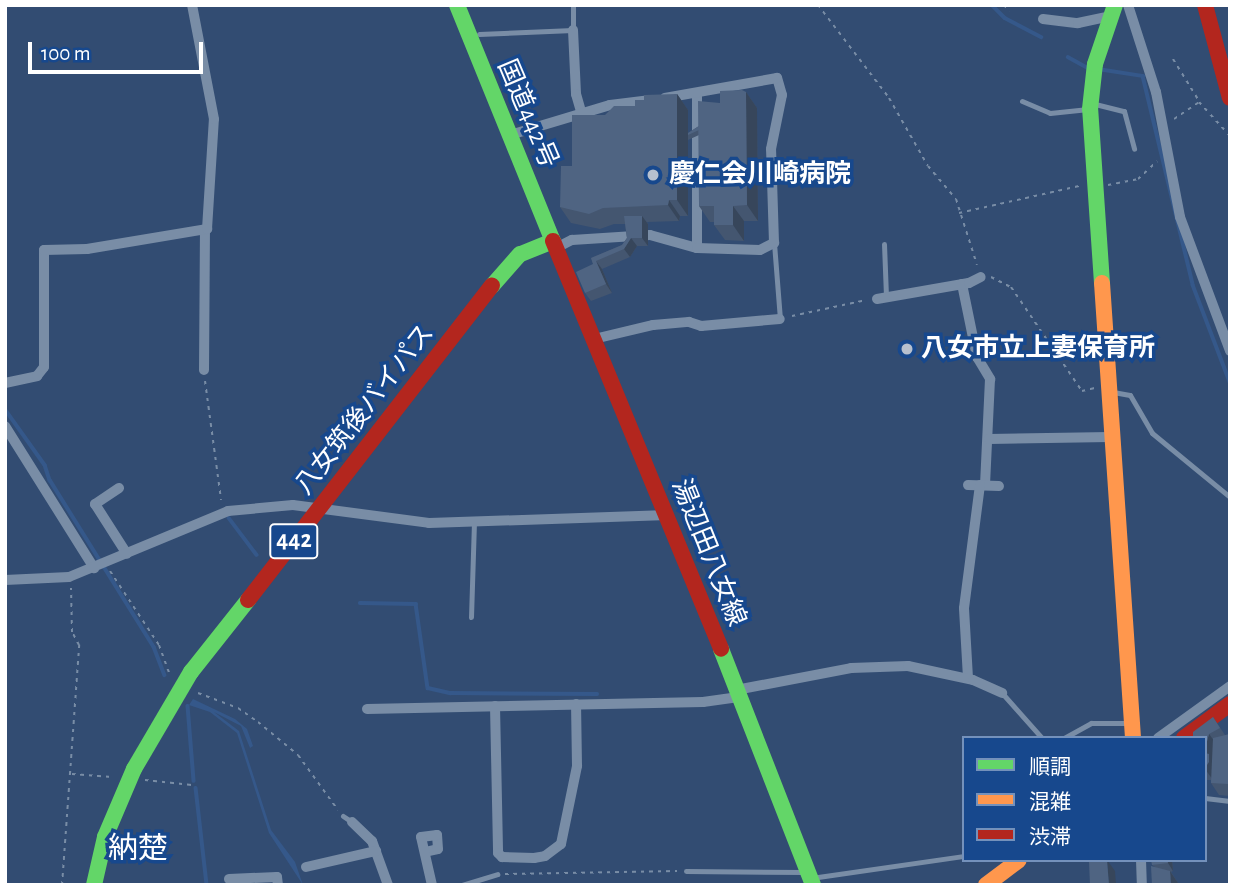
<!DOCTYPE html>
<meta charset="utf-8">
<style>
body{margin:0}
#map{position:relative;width:1235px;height:890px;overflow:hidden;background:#324c72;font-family:"Alegreya Sans","Noto Sans JP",sans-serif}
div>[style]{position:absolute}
.water>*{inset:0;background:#35588a}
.stream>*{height:3.5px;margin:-1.75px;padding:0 1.75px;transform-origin:1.75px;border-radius:1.75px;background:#35588a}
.path>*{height:2px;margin-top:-1px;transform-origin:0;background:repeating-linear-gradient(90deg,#798da6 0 3.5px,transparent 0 8.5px)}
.lane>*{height:5px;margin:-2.5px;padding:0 2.5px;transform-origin:2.5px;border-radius:2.5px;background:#798da6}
.street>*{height:10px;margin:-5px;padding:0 5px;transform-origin:5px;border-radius:5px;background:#798da6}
.fast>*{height:16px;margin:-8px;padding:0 8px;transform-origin:8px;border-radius:8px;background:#63d668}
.slow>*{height:16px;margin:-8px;padding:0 8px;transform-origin:8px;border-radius:8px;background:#ff974d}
.jam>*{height:16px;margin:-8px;padding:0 8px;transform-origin:8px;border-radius:8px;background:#b3261e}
.wall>*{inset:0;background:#445670}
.shaded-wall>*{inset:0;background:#37465b}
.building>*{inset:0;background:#4f6482}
.dots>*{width:19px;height:19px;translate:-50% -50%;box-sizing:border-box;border:4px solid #17488d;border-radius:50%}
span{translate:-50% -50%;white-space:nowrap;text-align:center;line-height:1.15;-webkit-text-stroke:7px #17488d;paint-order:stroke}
.shield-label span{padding:2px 5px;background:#17488d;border:2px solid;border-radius:5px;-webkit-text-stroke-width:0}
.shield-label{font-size:24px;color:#fff;font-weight:700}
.street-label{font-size:26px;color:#fff}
.poi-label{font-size:26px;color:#fff;font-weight:700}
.left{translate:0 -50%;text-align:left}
.quarter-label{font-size:30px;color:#fff}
.frame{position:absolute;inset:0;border:7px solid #fff;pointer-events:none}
.legend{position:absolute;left:962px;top:736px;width:245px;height:126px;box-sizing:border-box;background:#17488d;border:2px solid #7491bb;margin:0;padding:9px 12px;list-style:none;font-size:21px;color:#fff}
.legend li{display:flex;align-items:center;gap:14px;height:35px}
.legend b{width:35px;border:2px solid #7491bb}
.scale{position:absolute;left:28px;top:42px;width:175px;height:32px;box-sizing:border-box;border:4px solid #fff;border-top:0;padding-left:9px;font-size:21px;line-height:24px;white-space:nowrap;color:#fff;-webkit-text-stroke:5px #17488d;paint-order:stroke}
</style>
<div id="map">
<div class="water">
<i style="clip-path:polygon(193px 699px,235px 719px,247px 729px,253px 746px,250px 748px,241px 726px,214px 712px,239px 731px,271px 830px,295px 862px,303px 885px,269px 833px,237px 733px,210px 712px,189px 705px)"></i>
</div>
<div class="stream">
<i style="left:992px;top:5px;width:18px;rotate:45deg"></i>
<i style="left:1005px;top:18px;width:41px;rotate:27.8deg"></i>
<i style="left:1068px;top:57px;width:25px;rotate:29deg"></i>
<i style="left:1098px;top:69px;width:46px;rotate:8.8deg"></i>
<i style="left:1143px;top:76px;width:215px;rotate:76.5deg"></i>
<i style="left:1193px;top:285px;width:104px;rotate:69.1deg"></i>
<i style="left:5px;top:409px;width:69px;rotate:54.5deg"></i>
<i style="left:45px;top:465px;width:16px;rotate:72deg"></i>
<i style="left:50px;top:480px;width:197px;rotate:58.1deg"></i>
<i style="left:154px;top:647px;width:30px;rotate:69deg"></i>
<i style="left:229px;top:518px;width:46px;rotate:52.9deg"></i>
<i style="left:360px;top:603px;width:56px;rotate:1deg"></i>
<i style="left:416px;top:604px;width:85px;rotate:81.9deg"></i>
<i style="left:428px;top:688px;width:23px;rotate:13deg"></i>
<i style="left:450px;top:693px;width:147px;rotate:0.4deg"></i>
<i style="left:188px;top:706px;width:75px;rotate:85.4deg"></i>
<i style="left:196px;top:788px;width:98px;rotate:83.5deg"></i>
</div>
<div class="path">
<i style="left:818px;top:5px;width:117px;rotate:52.6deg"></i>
<i style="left:889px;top:98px;width:78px;rotate:60.2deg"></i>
<i style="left:928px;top:166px;width:43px;rotate:49.7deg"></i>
<i style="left:956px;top:199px;width:69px;rotate:72.3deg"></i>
<i style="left:1004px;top:5px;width:8px;rotate:50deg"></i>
<i style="left:1173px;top:59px;width:49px;rotate:58.2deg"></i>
<i style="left:1174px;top:119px;width:30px;rotate:-34deg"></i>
<i style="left:1199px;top:102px;width:46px;rotate:47.6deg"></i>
<i style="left:1108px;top:185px;width:31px;rotate:-11deg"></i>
<i style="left:1138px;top:179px;width:26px;rotate:-43deg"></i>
<i style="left:959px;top:213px;width:123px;rotate:-12.7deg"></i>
<i style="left:991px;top:277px;width:22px;rotate:27deg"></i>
<i style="left:1011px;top:287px;width:126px;rotate:55.7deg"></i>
<i style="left:1082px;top:391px;width:13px;rotate:-13deg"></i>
<i style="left:792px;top:316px;width:76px;rotate:-12.2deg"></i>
<i style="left:205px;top:381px;width:120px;rotate:82.3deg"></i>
<i style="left:110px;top:571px;width:89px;rotate:56.5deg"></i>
<i style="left:159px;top:645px;width:32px;rotate:70deg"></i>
<i style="left:198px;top:693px;width:43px;rotate:20.6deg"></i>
<i style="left:238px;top:708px;width:24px;rotate:35deg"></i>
<i style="left:258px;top:722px;width:52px;rotate:39.5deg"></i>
<i style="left:298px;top:755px;width:68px;rotate:54deg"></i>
<i style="left:72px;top:774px;width:40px;rotate:4.3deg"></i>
<i style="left:145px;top:780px;width:47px;rotate:6.1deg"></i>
<i style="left:505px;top:874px;width:172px;rotate:-1deg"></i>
<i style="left:62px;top:885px;width:241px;rotate:-85.9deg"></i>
<i style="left:79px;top:645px;width:15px;rotate:-118deg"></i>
<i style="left:72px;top:632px;width:44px;rotate:-91.3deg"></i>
</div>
<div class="lane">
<i style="left:479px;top:34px;width:94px;rotate:-2.4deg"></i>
<i style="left:573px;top:30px;width:25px;rotate:-90deg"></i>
<i style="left:1022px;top:101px;width:30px;rotate:23deg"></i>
<i style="left:1050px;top:113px;width:36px;rotate:-6deg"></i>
<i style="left:1091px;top:103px;width:34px;rotate:14deg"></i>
<i style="left:1124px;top:111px;width:39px;rotate:75deg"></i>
<i style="left:774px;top:243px;width:76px;rotate:85.5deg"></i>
<i style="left:884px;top:244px;width:53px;rotate:87.8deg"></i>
<i style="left:1113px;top:392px;width:17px;rotate:10deg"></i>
<i style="left:1130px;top:395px;width:44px;rotate:59.9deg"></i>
<i style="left:1152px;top:433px;width:101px;rotate:39.4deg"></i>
<i style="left:471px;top:617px;width:93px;rotate:-88.2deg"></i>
<i style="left:1002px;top:693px;width:60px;rotate:48.4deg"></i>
<i style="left:1064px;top:738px;width:31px;rotate:-29deg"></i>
<i style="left:1091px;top:723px;width:39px"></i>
<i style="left:1205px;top:798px;width:25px;rotate:7deg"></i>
<i style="left:343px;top:816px;width:11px;rotate:34deg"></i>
<i style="left:686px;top:871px;width:119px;rotate:0.5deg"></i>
<i style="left:811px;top:878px;width:155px;rotate:-8.2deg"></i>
<i style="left:462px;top:885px;width:37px;rotate:-17deg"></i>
</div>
<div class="street">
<i style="left:1128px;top:5px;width:91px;rotate:72.2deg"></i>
<i style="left:1156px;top:92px;width:127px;rotate:79.1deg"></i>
<i style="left:1180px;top:217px;width:143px;rotate:69.5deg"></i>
<i style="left:1043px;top:19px;width:35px;rotate:7deg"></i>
<i style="left:1078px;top:23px;width:33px;rotate:-12deg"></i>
<i style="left:573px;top:30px;width:64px;rotate:87.3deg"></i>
<i style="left:576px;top:94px;width:22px;rotate:74deg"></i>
<i style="left:697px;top:93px;width:155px;rotate:90deg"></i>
<i style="left:510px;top:135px;width:104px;rotate:-16.7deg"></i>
<i style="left:610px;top:105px;width:39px;rotate:-7deg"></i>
<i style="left:556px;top:248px;width:18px;rotate:-27deg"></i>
<i style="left:572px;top:240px;width:78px;rotate:-3.7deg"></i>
<i style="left:650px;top:235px;width:49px;rotate:15.5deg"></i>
<i style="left:697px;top:248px;width:63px;rotate:1.8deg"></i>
<i style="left:760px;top:250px;width:16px;rotate:-27deg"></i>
<i style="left:774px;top:243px;width:94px;rotate:-91.8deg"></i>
<i style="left:771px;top:149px;width:55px;rotate:-78.5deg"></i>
<i style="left:782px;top:95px;width:18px;rotate:-106deg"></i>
<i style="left:777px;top:78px;width:114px;rotate:169.9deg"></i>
<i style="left:962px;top:284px;width:75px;rotate:78.4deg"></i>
<i style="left:977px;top:357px;width:26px;rotate:59deg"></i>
<i style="left:990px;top:379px;width:106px;rotate:92.7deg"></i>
<i style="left:877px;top:299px;width:93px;rotate:-9.9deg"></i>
<i style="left:969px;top:283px;width:13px;rotate:-27deg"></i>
<i style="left:594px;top:339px;width:61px;rotate:-13.3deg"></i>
<i style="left:653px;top:325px;width:36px;rotate:-5deg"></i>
<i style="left:689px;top:322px;width:13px;rotate:18deg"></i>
<i style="left:701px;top:326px;width:79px;rotate:-5.1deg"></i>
<i style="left:204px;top:370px;width:140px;rotate:-89.6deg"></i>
<i style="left:5px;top:383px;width:33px;rotate:-12deg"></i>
<i style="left:37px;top:376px;width:11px;rotate:-52deg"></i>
<i style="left:44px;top:367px;width:117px;rotate:-90deg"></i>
<i style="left:44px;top:250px;width:43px;rotate:-1.3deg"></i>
<i style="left:87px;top:249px;width:122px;rotate:-9.5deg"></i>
<i style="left:207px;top:229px;width:110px;rotate:-86.4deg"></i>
<i style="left:214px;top:119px;width:116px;rotate:-100.9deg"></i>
<i style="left:5px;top:426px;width:168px;rotate:57.9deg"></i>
<i style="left:989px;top:439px;width:121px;rotate:-0.9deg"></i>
<i style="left:968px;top:485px;width:31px;rotate:2deg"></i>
<i style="left:119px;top:488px;width:29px;rotate:146deg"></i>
<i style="left:95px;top:504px;width:59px;rotate:57.4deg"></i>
<i style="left:5px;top:580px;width:64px;rotate:-2.7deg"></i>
<i style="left:69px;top:577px;width:172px;rotate:-22.5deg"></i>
<i style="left:228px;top:511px;width:65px;rotate:-5.3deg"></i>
<i style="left:293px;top:505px;width:137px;rotate:7.5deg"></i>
<i style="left:429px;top:523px;width:239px;rotate:-1.9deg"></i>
<i style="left:968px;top:678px;width:70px;rotate:-93.3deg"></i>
<i style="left:964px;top:608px;width:124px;rotate:-82.6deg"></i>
<i style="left:736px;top:690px;width:117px;rotate:-10.8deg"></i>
<i style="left:851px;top:668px;width:57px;rotate:-2deg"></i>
<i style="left:908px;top:666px;width:66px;rotate:12.2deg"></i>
<i style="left:973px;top:680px;width:32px;rotate:24deg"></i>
<i style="left:495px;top:706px;width:147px;rotate:88.8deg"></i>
<i style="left:498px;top:853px;width:6px;rotate:45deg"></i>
<i style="left:502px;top:857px;width:32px;rotate:2deg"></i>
<i style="left:534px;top:858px;width:11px;rotate:-10deg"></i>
<i style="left:545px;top:856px;width:20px;rotate:-37deg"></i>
<i style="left:561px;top:844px;width:80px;rotate:-78.4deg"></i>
<i style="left:577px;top:766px;width:62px;rotate:-90.9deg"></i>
<i style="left:367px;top:709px;width:336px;rotate:-1.2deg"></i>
<i style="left:703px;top:702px;width:36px;rotate:-8deg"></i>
<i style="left:1158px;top:738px;width:89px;rotate:-35.8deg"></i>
<i style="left:352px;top:822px;width:28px;rotate:44deg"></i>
<i style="left:372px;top:841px;width:47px;rotate:70deg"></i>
<i style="left:425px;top:852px;width:13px;rotate:-13deg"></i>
<i style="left:438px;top:849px;width:14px;rotate:-94deg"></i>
<i style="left:437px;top:835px;width:16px;rotate:173deg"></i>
<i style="left:421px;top:837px;width:49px;rotate:77.1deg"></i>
<i style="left:1141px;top:860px;width:25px;rotate:88deg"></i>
<i style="left:306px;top:867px;width:72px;rotate:-12.9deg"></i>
<i style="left:229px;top:879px;width:48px;rotate:-2.4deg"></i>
<i style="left:277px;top:877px;width:8px;rotate:83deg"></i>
</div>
<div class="fast">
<i style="left:457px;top:5px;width:255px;rotate:67.9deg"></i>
<i style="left:553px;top:241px;width:35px;rotate:158deg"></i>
<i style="left:520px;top:254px;width:43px;rotate:131.2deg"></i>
<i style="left:1102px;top:283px;width:174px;rotate:-93.9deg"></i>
<i style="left:1090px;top:109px;width:45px;rotate:-83.7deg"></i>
<i style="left:1095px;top:64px;width:62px;rotate:-71.3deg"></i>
<i style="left:721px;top:649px;width:253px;rotate:68.7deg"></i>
<i style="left:94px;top:885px;width:49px;rotate:-77.1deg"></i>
<i style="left:105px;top:837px;width:74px;rotate:-66.9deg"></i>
<i style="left:134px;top:769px;width:113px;rotate:-59.6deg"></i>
<i style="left:191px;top:672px;width:92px;rotate:-51.6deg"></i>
</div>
<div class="slow">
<i style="left:1102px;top:283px;width:456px;rotate:86.1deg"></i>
<i style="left:986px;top:885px;width:41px;rotate:-37.1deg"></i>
</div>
<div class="jam">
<i style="left:1205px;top:5px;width:96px;rotate:75deg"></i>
<i style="left:553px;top:241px;width:441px;rotate:67.6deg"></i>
<i style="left:248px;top:600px;width:398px;rotate:-52.2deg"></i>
<i style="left:1184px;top:738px;width:57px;rotate:-36.5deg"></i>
</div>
<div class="wall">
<i style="clip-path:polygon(746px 92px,757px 108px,758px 221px,744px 221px,744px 241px,725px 240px,714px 225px,714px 222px,710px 222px,699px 206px,699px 135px,688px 140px,688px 216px,680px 216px,679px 221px,647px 222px,648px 224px,648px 246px,637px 246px,630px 257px,602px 269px,612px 293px,591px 301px,585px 293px,593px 264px,591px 258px,622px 245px,627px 238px,625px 224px,614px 224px,600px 229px,571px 223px,560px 207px,572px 166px,605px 115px,677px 94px,688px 110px,688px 133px,699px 126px,720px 103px)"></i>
<i style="clip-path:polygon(1213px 717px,1225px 735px,1230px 734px,1230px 796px,1219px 795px,1211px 783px,1211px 780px,1205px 780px,1205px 738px)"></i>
<i style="clip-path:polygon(1172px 860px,1173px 871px,1171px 872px,1178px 883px,1152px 865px)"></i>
</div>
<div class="shaded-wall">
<i style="clip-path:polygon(746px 92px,757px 108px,758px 221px,747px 205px)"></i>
<i style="clip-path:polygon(677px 94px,688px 110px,688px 216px,677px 200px)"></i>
<i style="clip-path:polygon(669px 200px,680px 216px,679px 221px,668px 205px)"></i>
<i style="clip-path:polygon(733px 206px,744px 221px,744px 241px,733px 225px)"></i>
<i style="clip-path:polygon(642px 216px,648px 224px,648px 246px,642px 238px)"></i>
<i style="clip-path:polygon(631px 238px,637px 246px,630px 257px,624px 249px)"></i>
<i style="clip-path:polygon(596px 261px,602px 269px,612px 293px,606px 284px)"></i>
<i style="clip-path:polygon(1209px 734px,1218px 746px,1213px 780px,1205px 769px,1205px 749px)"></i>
<i style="clip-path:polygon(1107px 860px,1115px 871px,1116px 885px,1109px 885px)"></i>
<i style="clip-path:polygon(1167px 860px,1172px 860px,1173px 871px,1168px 863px)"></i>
<i style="clip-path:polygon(1170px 871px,1178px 883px,1179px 885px,1171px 885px)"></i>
</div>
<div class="building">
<i style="clip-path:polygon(742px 90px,746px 92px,747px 205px,733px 206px,733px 225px,714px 225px,714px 206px,699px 206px,698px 101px,720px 103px,720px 91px)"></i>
<i style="clip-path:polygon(677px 94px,677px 200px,669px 200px,668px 205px,603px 208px,589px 214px,560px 207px,561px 166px,572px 166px,572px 115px,605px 115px,614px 106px,635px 106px,635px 100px,644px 100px,644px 95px)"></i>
<i style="clip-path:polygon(699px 126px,699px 130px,688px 135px,688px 133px)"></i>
<i style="clip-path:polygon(624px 216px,642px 216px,642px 238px,631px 238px,624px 249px,596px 261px,606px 284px,585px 293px,576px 272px,593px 264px,591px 258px,622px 245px,627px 238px)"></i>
<i style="clip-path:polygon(1213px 717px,1220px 728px,1209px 734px,1205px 749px,1205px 738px,1193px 738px,1193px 732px)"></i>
<i style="clip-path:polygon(1230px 734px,1230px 764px,1228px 784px,1211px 783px,1213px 738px)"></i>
<i style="clip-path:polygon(1205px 753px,1209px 754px,1209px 762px,1205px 768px)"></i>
<i style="clip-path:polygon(1107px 860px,1109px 885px,1090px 885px,1089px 861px)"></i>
<i style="clip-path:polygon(1151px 860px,1167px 860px,1168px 863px,1152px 865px)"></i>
<i style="clip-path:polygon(1151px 866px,1170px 871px,1171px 885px,1152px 885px)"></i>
</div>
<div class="dots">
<i style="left:653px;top:175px;background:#b7c0ce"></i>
<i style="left:907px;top:349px;background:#b7c0ce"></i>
</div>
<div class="shield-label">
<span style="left:294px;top:541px">442</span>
</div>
<div class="street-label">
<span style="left:527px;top:114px;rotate:67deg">国道442号</span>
<span style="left:365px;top:410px;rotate:-52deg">八女筑後バイパス</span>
<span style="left:708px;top:553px;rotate:68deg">湯辺田八女線</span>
</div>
<div class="poi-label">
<span class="left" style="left:669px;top:175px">慶仁会川崎病院</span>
<span class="left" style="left:921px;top:349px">八女市立上妻保育所</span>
</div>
<div class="quarter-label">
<span style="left:138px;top:849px">納楚</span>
</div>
<div class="frame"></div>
<ul class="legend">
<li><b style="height:9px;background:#63d668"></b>順調</li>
<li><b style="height:9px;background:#ff974d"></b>混雑</li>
<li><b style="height:9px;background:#b3261e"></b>渋滞</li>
</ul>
<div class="scale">100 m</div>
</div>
